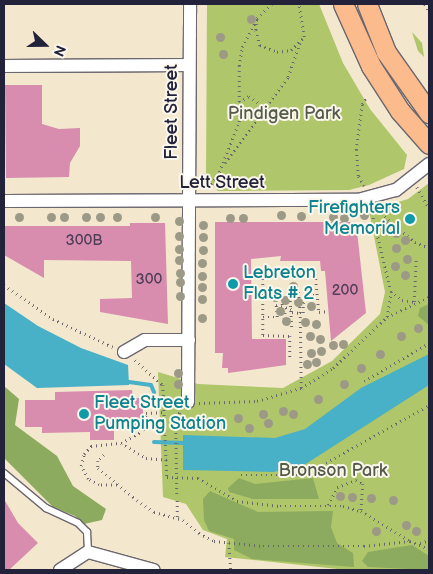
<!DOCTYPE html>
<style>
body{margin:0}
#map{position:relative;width:433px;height:574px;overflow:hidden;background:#f3e7ce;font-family:"Balsamiq Sans",sans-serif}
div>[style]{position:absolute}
.green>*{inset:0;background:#b0c66a}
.forest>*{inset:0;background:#8cab5e}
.water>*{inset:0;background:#48b0c7}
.stream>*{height:4px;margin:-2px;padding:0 2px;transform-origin:2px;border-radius:2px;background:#48b0c7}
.building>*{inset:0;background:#d88dae}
.path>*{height:2.5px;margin-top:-1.25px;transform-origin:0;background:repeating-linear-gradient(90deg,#6b676e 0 1px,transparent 0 5px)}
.roads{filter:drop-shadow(1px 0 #6b676e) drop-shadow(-1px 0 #6b676e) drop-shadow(0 1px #6b676e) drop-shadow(0 -1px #6b676e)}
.lane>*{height:6px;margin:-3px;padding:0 3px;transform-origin:3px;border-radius:3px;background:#fff}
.street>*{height:12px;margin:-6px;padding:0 6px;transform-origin:6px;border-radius:6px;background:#fff}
.primary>*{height:19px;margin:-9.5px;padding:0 9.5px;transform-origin:9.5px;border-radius:9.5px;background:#fbbb8c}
.path-bridge>*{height:2.5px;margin-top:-1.25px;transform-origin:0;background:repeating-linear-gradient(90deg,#6b676e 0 1px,transparent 0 5px)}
.trees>*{width:9px;height:9px;margin:-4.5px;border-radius:50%;background:#9c9a86}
.dots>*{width:14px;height:14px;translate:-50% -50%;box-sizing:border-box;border:2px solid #fbf7ec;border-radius:50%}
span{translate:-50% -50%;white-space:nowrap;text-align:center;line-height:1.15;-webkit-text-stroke:4px #fbf7ec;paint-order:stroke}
.number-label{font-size:15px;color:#503d58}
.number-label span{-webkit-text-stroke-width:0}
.street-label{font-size:18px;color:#22223b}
.park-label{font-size:18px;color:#545b4b}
.culture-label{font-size:18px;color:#0d838f}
.right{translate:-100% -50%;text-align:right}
.left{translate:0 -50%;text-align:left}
.frame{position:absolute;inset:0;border:5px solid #22223b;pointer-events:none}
.north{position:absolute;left:20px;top:20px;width:50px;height:50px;-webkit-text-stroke:4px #fbf7ec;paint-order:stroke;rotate:112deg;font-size:14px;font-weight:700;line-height:20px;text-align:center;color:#22223b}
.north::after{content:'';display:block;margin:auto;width:18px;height:22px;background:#22223b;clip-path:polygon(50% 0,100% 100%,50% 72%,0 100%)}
</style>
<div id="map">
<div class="green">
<i style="clip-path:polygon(207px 4px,319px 4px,343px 63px,370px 109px,407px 155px,404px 169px,369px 185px,349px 190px,218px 191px,206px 177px)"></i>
<i style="clip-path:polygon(412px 32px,422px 43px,424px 57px,418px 51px)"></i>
<i style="clip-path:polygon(429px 183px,429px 570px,347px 570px,225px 557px,227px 539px,203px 530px,186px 504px,163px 497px,158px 372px,198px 384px,283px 388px,332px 361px,380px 314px,385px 292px,369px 211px,408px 199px)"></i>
</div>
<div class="forest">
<i style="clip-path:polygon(429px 304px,429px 325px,418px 316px,420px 308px)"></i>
<i style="clip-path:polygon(4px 386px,19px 399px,15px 425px,57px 456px,73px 486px,106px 509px,102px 520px,84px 524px,75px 516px,53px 507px,4px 458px)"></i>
<i style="clip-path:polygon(239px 478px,255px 484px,313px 478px,319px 499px,253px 499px,229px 492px,228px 488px)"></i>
<i style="clip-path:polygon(210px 491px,258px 512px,333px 511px,331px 527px,337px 543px,353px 553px,354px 567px,252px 559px,234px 550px,234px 539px,209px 531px,204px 520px,203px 499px)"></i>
<i style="clip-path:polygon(412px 545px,429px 556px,429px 570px,368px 567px,362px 561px,368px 552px)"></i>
</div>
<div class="water">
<i style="clip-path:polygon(4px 303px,38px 326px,81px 348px,128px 365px,129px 385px,37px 388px,4px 364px)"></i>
<i style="clip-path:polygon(429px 354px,429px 385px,301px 467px,273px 472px,183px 470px,183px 435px,275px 438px,305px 429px,361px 388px)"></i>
</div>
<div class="stream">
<i style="left:129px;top:382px;width:22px;rotate:8deg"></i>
<i style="left:151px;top:385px;width:8px;rotate:67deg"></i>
<i style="left:154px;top:442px;width:29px;rotate:2deg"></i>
</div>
<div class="building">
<i style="clip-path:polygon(5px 85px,42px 85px,42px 124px,59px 129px,80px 128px,80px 146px,70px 163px,69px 177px,6px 178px)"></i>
<i style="clip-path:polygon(215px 222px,356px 222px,366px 313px,331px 341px,325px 271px,321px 271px,320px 261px,280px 261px,281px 256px,251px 259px,252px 339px,286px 339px,286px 365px,228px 373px,228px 368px,222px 368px,223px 353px,215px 353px)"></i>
<i style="clip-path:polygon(130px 223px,165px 223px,168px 324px,100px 312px,100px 299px,132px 298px,131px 261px,44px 260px,44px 278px,4px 255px,4px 226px,130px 226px)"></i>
<i style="clip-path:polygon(132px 390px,133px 398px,139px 398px,139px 408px,143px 408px,143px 419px,138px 419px,138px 429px,114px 430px,114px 440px,90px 440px,90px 432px,42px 433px,42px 427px,25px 427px,25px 400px,55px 400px,55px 392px)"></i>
<i style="clip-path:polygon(4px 499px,18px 523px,38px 543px,9px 570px,4px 570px)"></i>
</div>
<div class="path">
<i style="left:272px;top:4px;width:21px;rotate:135deg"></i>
<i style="left:257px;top:19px;width:11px;rotate:95deg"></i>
<i style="left:256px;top:30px;width:16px;rotate:75deg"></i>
<i style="left:260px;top:45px;width:18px;rotate:22deg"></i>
<i style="left:277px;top:52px;width:14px;rotate:-8deg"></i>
<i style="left:291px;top:50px;width:18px;rotate:-45deg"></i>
<i style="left:304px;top:37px;width:33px;rotate:-99deg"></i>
<i style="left:425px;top:4px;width:8px;rotate:60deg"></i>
<i style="left:239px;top:102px;width:12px;rotate:-31deg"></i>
<i style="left:249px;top:96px;width:19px;rotate:36deg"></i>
<i style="left:225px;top:163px;width:107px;rotate:-53.8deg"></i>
<i style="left:288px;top:77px;width:36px;rotate:-71deg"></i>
<i style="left:364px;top:186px;width:12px;rotate:-121deg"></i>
<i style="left:358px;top:176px;width:26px;rotate:-94deg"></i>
<i style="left:356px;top:150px;width:46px;rotate:-82.6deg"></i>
<i style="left:362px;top:104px;width:9px;rotate:-58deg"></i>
<i style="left:417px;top:187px;width:24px;rotate:60deg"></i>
<i style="left:208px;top:188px;width:19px;rotate:-55deg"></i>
<i style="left:219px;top:172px;width:54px;rotate:-68.2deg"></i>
<i style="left:239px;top:122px;width:56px;rotate:-90deg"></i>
<i style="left:239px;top:66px;width:19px;rotate:-81deg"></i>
<i style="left:242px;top:47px;width:32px;rotate:-62deg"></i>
<i style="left:371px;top:208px;width:85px;rotate:76.5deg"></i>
<i style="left:391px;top:291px;width:14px;rotate:39deg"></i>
<i style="left:402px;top:300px;width:12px;rotate:9deg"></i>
<i style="left:414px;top:302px;width:44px;rotate:-87.4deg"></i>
<i style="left:372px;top:211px;width:5px;rotate:-11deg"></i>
<i style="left:377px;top:210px;width:50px;rotate:40.1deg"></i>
<i style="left:415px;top:242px;width:15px;rotate:23deg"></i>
<i style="left:263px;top:269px;width:66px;rotate:90deg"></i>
<i style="left:263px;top:335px;width:27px;rotate:2deg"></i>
<i style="left:290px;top:336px;width:21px;rotate:90deg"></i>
<i style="left:315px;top:269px;width:43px;rotate:84.7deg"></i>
<i style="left:319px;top:312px;width:10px;rotate:-6deg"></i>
<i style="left:4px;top:285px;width:60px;rotate:34.8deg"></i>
<i style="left:53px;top:319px;width:66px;rotate:25deg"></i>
<i style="left:290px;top:291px;width:38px;rotate:87deg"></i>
<i style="left:282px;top:305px;width:10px;rotate:-90deg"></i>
<i style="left:292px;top:312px;width:8px;rotate:7deg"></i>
<i style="left:300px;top:313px;width:25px;rotate:-95deg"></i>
<i style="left:263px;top:317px;width:14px"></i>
<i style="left:277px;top:317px;width:12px;rotate:-95deg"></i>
<i style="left:276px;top:305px;width:16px;rotate:14deg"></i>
<i style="left:387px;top:317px;width:26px;rotate:-81deg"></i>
<i style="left:284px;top:319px;width:10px;rotate:-84deg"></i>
<i style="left:135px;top:360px;width:38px;rotate:42deg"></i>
<i style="left:163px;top:385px;width:92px;rotate:87.5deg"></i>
<i style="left:167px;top:477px;width:31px;rotate:2deg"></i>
<i style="left:198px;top:478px;width:45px;rotate:30.5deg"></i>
<i style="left:237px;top:501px;width:43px;rotate:6.6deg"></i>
<i style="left:280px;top:506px;width:63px"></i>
<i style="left:343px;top:506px;width:19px;rotate:16deg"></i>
<i style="left:361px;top:511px;width:57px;rotate:31.5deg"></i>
<i style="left:364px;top:381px;width:75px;rotate:-30.3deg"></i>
<i style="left:301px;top:388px;width:75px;rotate:-90.8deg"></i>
<i style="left:300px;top:313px;width:3px"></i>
<i style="left:303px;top:313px;width:10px;rotate:-90deg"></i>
<i style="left:303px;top:303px;width:9px;rotate:-58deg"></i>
<i style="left:308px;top:295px;width:9px"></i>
<i style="left:199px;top:403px;width:58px;rotate:-2deg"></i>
<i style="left:257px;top:401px;width:46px;rotate:-16.5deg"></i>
<i style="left:301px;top:388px;width:38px;rotate:-32deg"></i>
<i style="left:333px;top:368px;width:74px;rotate:-43.4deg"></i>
<i style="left:387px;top:317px;width:47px;rotate:-25.5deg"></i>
<i style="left:176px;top:423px;width:13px;rotate:-72deg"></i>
<i style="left:121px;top:443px;width:29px;rotate:31deg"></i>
<i style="left:146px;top:458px;width:21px;rotate:5deg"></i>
<i style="left:104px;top:455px;width:8px;rotate:135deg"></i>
<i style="left:98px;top:461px;width:7px;rotate:90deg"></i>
<i style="left:98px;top:468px;width:50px;rotate:39.4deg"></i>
<i style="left:137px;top:500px;width:21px;rotate:35deg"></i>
<i style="left:154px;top:512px;width:30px;rotate:15deg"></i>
<i style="left:183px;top:520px;width:21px;rotate:39deg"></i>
<i style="left:199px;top:533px;width:17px;rotate:28deg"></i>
<i style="left:214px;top:541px;width:49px;rotate:5.8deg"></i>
<i style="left:263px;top:546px;width:101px"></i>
<i style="left:364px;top:546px;width:46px;rotate:-6.2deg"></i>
<i style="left:410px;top:541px;width:21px;rotate:23deg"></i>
<i style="left:241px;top:475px;width:63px"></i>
<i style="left:304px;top:475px;width:143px;rotate:-29.2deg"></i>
<i style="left:117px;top:485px;width:18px;rotate:180deg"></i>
<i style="left:99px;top:485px;width:13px;rotate:-151deg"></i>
<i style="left:88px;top:479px;width:15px;rotate:-118deg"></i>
<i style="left:81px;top:466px;width:12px;rotate:-76deg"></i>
<i style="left:84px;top:454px;width:11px;rotate:-49deg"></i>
<i style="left:91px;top:446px;width:30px;rotate:-6deg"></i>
<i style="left:121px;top:443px;width:25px;rotate:-29deg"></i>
<i style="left:143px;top:431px;width:18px;rotate:-81deg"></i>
<i style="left:146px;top:413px;width:19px;rotate:-3deg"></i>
<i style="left:328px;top:505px;width:20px;rotate:-63deg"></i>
<i style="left:337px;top:487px;width:20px;rotate:-20deg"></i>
<i style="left:356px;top:480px;width:8px;rotate:30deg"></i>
<i style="left:363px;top:484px;width:27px;rotate:94deg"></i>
<i style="left:177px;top:517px;width:20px;rotate:-90deg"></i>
<i style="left:229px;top:543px;width:27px;rotate:86deg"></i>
<i style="left:420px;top:543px;width:9px;rotate:-18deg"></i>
</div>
<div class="roads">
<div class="lane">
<i style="left:4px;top:473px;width:55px;rotate:39.8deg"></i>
<i style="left:46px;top:508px;width:35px;rotate:25deg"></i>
<i style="left:78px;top:523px;width:13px;rotate:45deg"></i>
<i style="left:87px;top:532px;width:20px;rotate:87deg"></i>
</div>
<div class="street">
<i style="left:4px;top:66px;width:185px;rotate:-0.3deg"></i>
<i style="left:4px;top:201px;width:354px;rotate:-0.2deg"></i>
<i style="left:358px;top:200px;width:39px;rotate:-15deg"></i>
<i style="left:396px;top:190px;width:42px;rotate:-38.2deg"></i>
<i style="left:124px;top:352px;width:24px;rotate:-30deg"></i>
<i style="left:145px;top:340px;width:44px"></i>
<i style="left:188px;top:402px;width:398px;rotate:-89.7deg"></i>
<i style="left:60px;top:570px;width:33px;rotate:-33deg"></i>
<i style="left:88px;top:552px;width:68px;rotate:15.3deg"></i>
</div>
<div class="primary">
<i style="left:343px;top:4px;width:68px;rotate:65.7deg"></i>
<i style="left:371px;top:66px;width:54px;rotate:57.2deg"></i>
<i style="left:400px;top:111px;width:44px;rotate:48.7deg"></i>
<i style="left:367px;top:4px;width:52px;rotate:68.4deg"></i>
<i style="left:386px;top:52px;width:75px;rotate:54.8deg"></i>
</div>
</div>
<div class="path-bridge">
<i style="left:176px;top:423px;width:74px;rotate:89.2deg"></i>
</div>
<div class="trees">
<i style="left:251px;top:19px"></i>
<i style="left:220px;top:37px"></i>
<i style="left:223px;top:54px"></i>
<i style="left:281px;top:215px"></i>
<i style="left:364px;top:215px"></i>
<i style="left:301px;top:216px"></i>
<i style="left:19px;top:217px"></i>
<i style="left:51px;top:217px"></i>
<i style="left:64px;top:217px"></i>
<i style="left:86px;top:217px"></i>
<i style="left:100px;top:217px"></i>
<i style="left:117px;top:217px"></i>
<i style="left:155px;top:217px"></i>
<i style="left:333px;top:217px"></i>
<i style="left:230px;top:218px"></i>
<i style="left:243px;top:218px"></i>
<i style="left:344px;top:218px"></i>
<i style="left:179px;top:221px"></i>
<i style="left:384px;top:223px"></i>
<i style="left:203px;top:225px"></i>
<i style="left:396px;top:233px"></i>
<i style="left:179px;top:236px"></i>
<i style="left:203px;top:237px"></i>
<i style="left:405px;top:240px"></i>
<i style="left:396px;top:248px"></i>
<i style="left:179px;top:249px"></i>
<i style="left:203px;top:250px"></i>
<i style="left:407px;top:259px"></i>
<i style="left:179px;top:260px"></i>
<i style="left:202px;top:263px"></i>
<i style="left:395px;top:266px"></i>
<i style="left:180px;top:273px"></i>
<i style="left:405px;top:275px"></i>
<i style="left:202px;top:276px"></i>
<i style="left:180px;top:282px"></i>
<i style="left:293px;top:286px"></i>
<i style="left:202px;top:287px"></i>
<i style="left:180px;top:296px"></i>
<i style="left:275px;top:297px"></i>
<i style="left:202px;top:299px"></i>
<i style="left:285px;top:300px"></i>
<i style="left:298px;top:302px"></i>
<i style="left:311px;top:306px"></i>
<i style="left:280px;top:311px"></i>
<i style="left:202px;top:318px"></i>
<i style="left:286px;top:321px"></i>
<i style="left:305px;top:322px"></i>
<i style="left:316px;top:324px"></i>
<i style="left:418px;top:328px"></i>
<i style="left:310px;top:336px"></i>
<i style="left:401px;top:336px"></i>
<i style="left:320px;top:339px"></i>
<i style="left:343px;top:344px"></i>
<i style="left:333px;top:345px"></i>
<i style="left:321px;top:351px"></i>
<i style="left:311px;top:353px"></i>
<i style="left:380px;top:354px"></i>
<i style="left:316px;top:362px"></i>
<i style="left:307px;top:364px"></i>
<i style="left:361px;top:368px"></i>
<i style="left:178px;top:373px"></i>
<i style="left:178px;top:384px"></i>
<i style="left:344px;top:384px"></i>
<i style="left:318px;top:399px"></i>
<i style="left:283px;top:411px"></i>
<i style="left:263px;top:414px"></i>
<i style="left:293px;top:414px"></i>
<i style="left:238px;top:418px"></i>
<i style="left:220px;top:422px"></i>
<i style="left:268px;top:423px"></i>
<i style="left:249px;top:428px"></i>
<i style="left:340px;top:496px"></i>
<i style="left:352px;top:497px"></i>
<i style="left:371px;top:498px"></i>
<i style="left:393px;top:500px"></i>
<i style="left:406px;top:525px"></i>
<i style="left:376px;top:531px"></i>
<i style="left:416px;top:531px"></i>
</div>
<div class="dots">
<i style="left:410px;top:219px;background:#0f9aa8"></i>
<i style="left:233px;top:284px;background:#0f9aa8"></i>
<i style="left:84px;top:414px;background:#0f9aa8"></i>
</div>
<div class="number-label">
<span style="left:84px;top:241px">300B</span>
<span style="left:149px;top:280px">300</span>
<span style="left:345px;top:291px">200</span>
</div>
<div class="street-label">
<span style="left:172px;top:112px;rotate:-90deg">Fleet Street</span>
<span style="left:222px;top:183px">Lett Street</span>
</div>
<div class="park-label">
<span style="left:284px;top:114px">Pindigen Park</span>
<span style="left:333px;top:471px">Bronson Park</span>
</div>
<div class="culture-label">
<span class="right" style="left:400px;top:219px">Firefighters<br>Memorial</span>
<span class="left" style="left:243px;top:284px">Lebreton<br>Flats # 2</span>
<span class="left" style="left:94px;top:414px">Fleet Street<br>Pumping Station</span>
</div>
<div class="frame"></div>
<div class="north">N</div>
</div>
